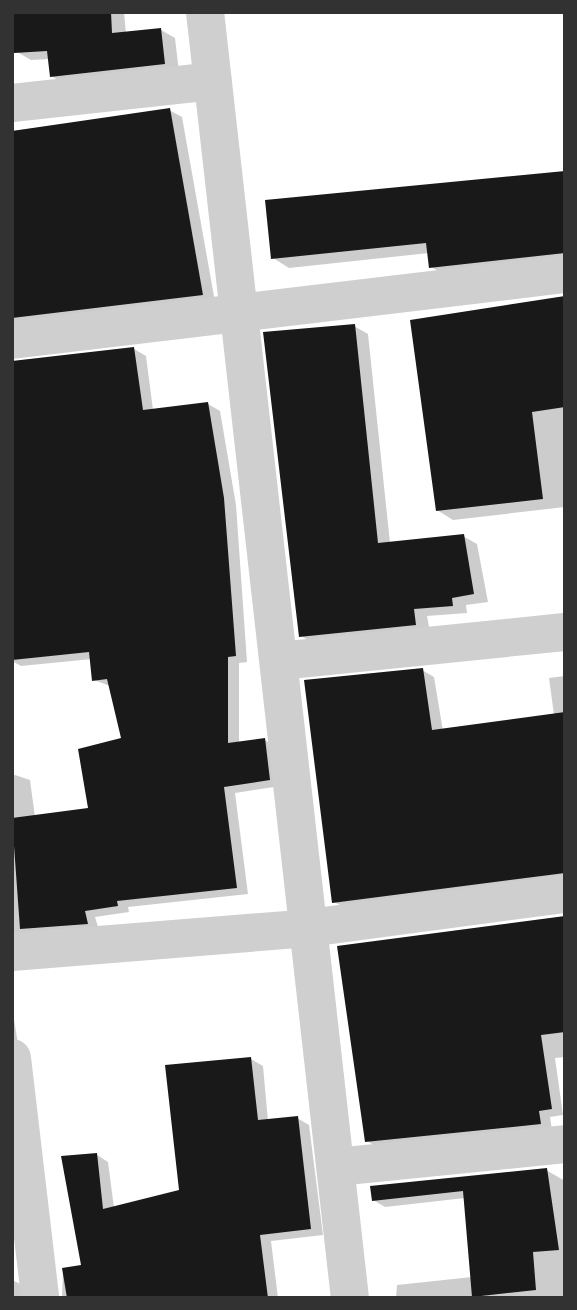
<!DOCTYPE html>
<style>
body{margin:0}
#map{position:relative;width:577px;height:1310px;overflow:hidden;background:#fff;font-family:"PT Sans",sans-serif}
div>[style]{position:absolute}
.shadow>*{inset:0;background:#0003}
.building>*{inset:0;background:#191919}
.street>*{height:38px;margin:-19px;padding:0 19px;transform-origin:19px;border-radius:19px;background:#cfcfcf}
span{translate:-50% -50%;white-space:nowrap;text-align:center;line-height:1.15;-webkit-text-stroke:7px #fff;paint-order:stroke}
.frame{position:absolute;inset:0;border:14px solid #323232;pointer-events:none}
</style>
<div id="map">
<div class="shadow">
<i style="clip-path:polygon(12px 12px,124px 12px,126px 34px,161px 30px,175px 38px,179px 72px,66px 84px,51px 76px,50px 59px,31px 60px,12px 49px)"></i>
<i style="clip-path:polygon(169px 110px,182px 117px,215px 302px,12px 333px,12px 131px)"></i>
<i style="clip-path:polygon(565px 173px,565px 262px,447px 276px,431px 267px,429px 253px,289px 268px,273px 258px)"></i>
<i style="clip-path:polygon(565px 298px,565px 507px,453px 520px,437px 510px)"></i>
<i style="clip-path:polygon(354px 326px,368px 334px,390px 543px,463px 536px,477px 544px,488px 602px,466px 605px,467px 613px,427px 616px,430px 632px,315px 644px,301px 636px)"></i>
<i style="clip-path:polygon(134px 349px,146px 356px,153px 410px,208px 404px,220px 411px,236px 505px,247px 662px,239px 663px,239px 744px,265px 740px,276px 747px,281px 786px,235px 793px,248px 894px,128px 907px,129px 912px,95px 917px,99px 930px,12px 943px,12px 774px,30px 780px,35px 817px,90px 810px,123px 739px,110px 686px,94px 680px,92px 659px,21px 666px,12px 661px,12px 488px)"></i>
<i style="clip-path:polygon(422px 670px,434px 677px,443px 731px,554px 715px,549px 678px,565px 676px,565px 879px,346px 908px,334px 902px)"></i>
<i style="clip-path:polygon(565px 918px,565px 1057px,555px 1058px,563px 1115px,550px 1117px,552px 1130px,379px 1148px,367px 1141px,339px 948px)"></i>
<i style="clip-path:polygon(12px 1007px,18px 1044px,12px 1049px)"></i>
<i style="clip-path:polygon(251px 1059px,263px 1066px,268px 1121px,297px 1118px,309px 1125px,323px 1235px,271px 1241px,278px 1298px,62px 1298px,63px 1270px,83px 1266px,97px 1155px,108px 1162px,114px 1208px,181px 1191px)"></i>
<i style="clip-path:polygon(546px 1170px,565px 1181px,565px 1298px,396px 1298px,397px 1285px,472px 1277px,465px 1198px,385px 1207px,373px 1200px)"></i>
<i style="clip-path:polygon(12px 1280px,27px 1287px,30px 1298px,12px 1298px)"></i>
</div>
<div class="building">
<i style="clip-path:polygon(12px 12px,111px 12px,112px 33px,161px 28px,165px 64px,50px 77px,47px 51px,14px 53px)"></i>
<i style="clip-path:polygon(170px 108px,203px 295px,12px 318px,12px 131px)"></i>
<i style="clip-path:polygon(565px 171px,565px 253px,429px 268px,426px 243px,271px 259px,265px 200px)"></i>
<i style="clip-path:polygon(565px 296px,565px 407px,532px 412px,543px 499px,436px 511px,410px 320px)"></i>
<i style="clip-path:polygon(355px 324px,378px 543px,464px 534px,474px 594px,452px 598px,453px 606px,414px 609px,416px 625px,299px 637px,263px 332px)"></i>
<i style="clip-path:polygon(134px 347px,143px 410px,208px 402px,224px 498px,236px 656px,228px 657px,228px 743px,265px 738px,270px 780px,224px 787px,237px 888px,117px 901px,118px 906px,85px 911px,88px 924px,20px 929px,12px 818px,88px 808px,78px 749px,121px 738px,107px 679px,92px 681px,89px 652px,12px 660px,12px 361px)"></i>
<i style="clip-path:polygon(423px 668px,432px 730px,565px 712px,565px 873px,332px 903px,304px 680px)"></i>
<i style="clip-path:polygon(565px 916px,565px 1032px,541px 1035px,552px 1109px,539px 1111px,541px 1124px,365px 1142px,337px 946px)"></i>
<i style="clip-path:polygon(251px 1057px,258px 1120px,298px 1116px,311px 1229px,260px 1235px,268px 1298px,67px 1298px,62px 1268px,81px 1265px,61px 1156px,97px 1153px,103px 1209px,179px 1190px,165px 1065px)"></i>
<i style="clip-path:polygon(547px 1168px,559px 1250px,533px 1252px,536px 1290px,472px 1297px,463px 1191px,372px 1201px,370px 1186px)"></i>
</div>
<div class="street">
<i style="left:205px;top:12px;width:1294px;rotate:83.57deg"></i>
<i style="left:12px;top:103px;width:202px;rotate:-6.2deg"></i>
<i style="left:12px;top:340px;width:557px;rotate:-6.81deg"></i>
<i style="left:279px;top:661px;width:287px;rotate:-5.8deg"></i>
<i style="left:12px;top:952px;width:298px;rotate:-4.6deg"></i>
<i style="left:309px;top:928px;width:258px;rotate:-7.6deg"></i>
<i style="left:12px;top:1058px;width:242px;rotate:83.3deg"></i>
<i style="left:336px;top:1167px;width:230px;rotate:-5.7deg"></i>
</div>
<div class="frame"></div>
</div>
